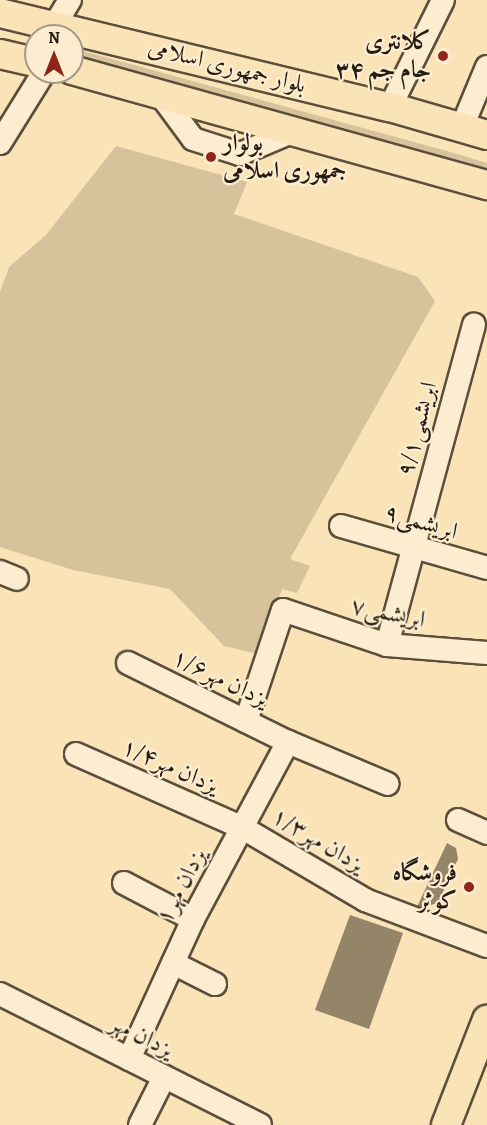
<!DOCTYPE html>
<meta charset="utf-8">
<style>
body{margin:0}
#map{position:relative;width:487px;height:1125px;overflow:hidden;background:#fae4b7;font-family:Alegreya,Amiri,serif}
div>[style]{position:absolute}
.green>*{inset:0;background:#d6c29b}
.building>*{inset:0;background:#948468}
.roads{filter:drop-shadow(2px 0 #5b4e3c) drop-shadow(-2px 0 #5b4e3c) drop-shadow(0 2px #5b4e3c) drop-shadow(0 -2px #5b4e3c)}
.minor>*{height:22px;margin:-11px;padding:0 11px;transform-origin:11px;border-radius:11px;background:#fcedd0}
.major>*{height:28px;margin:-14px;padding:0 14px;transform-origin:14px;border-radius:14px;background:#fae4b7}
.dots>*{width:16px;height:16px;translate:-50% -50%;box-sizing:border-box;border:3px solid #fcedd0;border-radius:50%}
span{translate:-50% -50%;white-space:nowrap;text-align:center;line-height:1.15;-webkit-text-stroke:4.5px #fcedd0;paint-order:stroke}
.poi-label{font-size:24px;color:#261c13;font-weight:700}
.right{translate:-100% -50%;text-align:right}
.left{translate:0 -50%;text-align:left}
.street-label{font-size:24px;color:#261c13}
.north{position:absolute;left:24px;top:24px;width:60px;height:60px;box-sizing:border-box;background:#fcedd0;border:2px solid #a69984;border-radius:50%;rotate:0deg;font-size:16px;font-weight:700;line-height:24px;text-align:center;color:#261c13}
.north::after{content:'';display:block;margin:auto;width:21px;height:27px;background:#8f2418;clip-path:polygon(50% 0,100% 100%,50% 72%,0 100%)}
</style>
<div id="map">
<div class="green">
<i style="clip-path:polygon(72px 48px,454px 153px,487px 163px,487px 174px,341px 129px,72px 58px)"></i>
<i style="clip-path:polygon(116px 146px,247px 182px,234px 214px,418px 277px,435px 301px,290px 559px,310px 566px,297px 593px,282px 589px,258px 654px,224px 646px,170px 589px,73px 570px,0 547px,0 292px,9px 267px,46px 235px)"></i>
</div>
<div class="building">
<i style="clip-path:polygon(447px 843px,456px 848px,458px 859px,438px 903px,416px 909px)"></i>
<i style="clip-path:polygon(350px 915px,403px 933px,369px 1029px,315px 1010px)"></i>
</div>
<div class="roads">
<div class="minor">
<i style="left:56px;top:23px;width:27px;rotate:-59deg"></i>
<i style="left:159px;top:93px;width:57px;rotate:53.5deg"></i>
<i style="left:193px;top:139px;width:49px;rotate:17.7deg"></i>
<i style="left:240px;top:154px;width:59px;rotate:-23.1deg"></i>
<i style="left:390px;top:107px;width:119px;rotate:-63.6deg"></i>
<i style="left:462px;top:127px;width:65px;rotate:-67.4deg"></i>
<i style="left:0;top:143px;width:84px;rotate:-58.2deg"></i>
<i style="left:341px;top:526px;width:152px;rotate:16deg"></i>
<i style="left:0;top:572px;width:18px;rotate:22deg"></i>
<i style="left:387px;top:645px;width:332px;rotate:-74.8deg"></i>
<i style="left:128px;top:663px;width:178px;rotate:26.3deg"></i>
<i style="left:288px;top:742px;width:108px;rotate:22.8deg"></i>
<i style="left:246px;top:721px;width:117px;rotate:-71.6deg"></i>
<i style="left:283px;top:610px;width:110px;rotate:18.6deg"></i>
<i style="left:387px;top:645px;width:100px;rotate:4.6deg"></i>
<i style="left:76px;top:754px;width:183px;rotate:23.9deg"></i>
<i style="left:243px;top:828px;width:142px;rotate:30.5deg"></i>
<i style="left:365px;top:900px;width:130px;rotate:20.7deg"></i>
<i style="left:458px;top:820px;width:32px;rotate:24deg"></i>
<i style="left:124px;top:883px;width:78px;rotate:27.6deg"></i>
<i style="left:173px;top:963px;width:47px;rotate:26.6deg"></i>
<i style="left:0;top:994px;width:291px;rotate:26.7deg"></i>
<i style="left:129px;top:1059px;width:154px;rotate:-65.4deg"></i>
<i style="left:193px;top:919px;width:201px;rotate:-61.8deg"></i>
<i style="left:140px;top:1125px;width:54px;rotate:-63.4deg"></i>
</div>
<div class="major">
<i style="left:0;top:13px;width:401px;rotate:13.6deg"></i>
<i style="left:390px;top:107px;width:101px;rotate:16.1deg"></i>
<i style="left:0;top:54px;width:37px;rotate:13deg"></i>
<i style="left:72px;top:70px;width:431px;rotate:15.5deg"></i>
<i style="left:446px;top:1125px;width:113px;rotate:-68.7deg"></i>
</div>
</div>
<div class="dots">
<i style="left:443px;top:56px;background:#8f2418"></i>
<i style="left:211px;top:157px;background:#8f2418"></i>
<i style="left:469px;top:887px;background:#8f2418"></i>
</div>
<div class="poi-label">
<span class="right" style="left:431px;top:56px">کلانتری<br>۳۴ جام جم</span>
<span class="left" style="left:223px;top:157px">بولوار<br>جمهوری اسلامی</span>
<span class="right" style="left:457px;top:887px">فروشگاه<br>کوثر</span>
</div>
<div class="street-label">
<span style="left:227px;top:66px;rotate:14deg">بلوار جمهوری اسلامی</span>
<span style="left:417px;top:429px;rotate:-75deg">۹/۱ابریشمی</span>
<span style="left:421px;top:522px;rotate:16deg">ابریشمی۹</span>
<span style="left:388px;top:613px;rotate:11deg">ابریشمی۷</span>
<span style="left:220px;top:678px;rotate:26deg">۱/۶یزدان مهر</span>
<span style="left:170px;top:766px;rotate:24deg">۱/۴یزدان مهر</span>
<span style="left:318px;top:840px;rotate:31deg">۱/۳یزدان مهر</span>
<span style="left:181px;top:886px;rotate:-62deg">یزدان مهر۱</span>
<span style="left:142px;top:1036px;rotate:27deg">یزدان مهر</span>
</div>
<div class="north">N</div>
</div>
